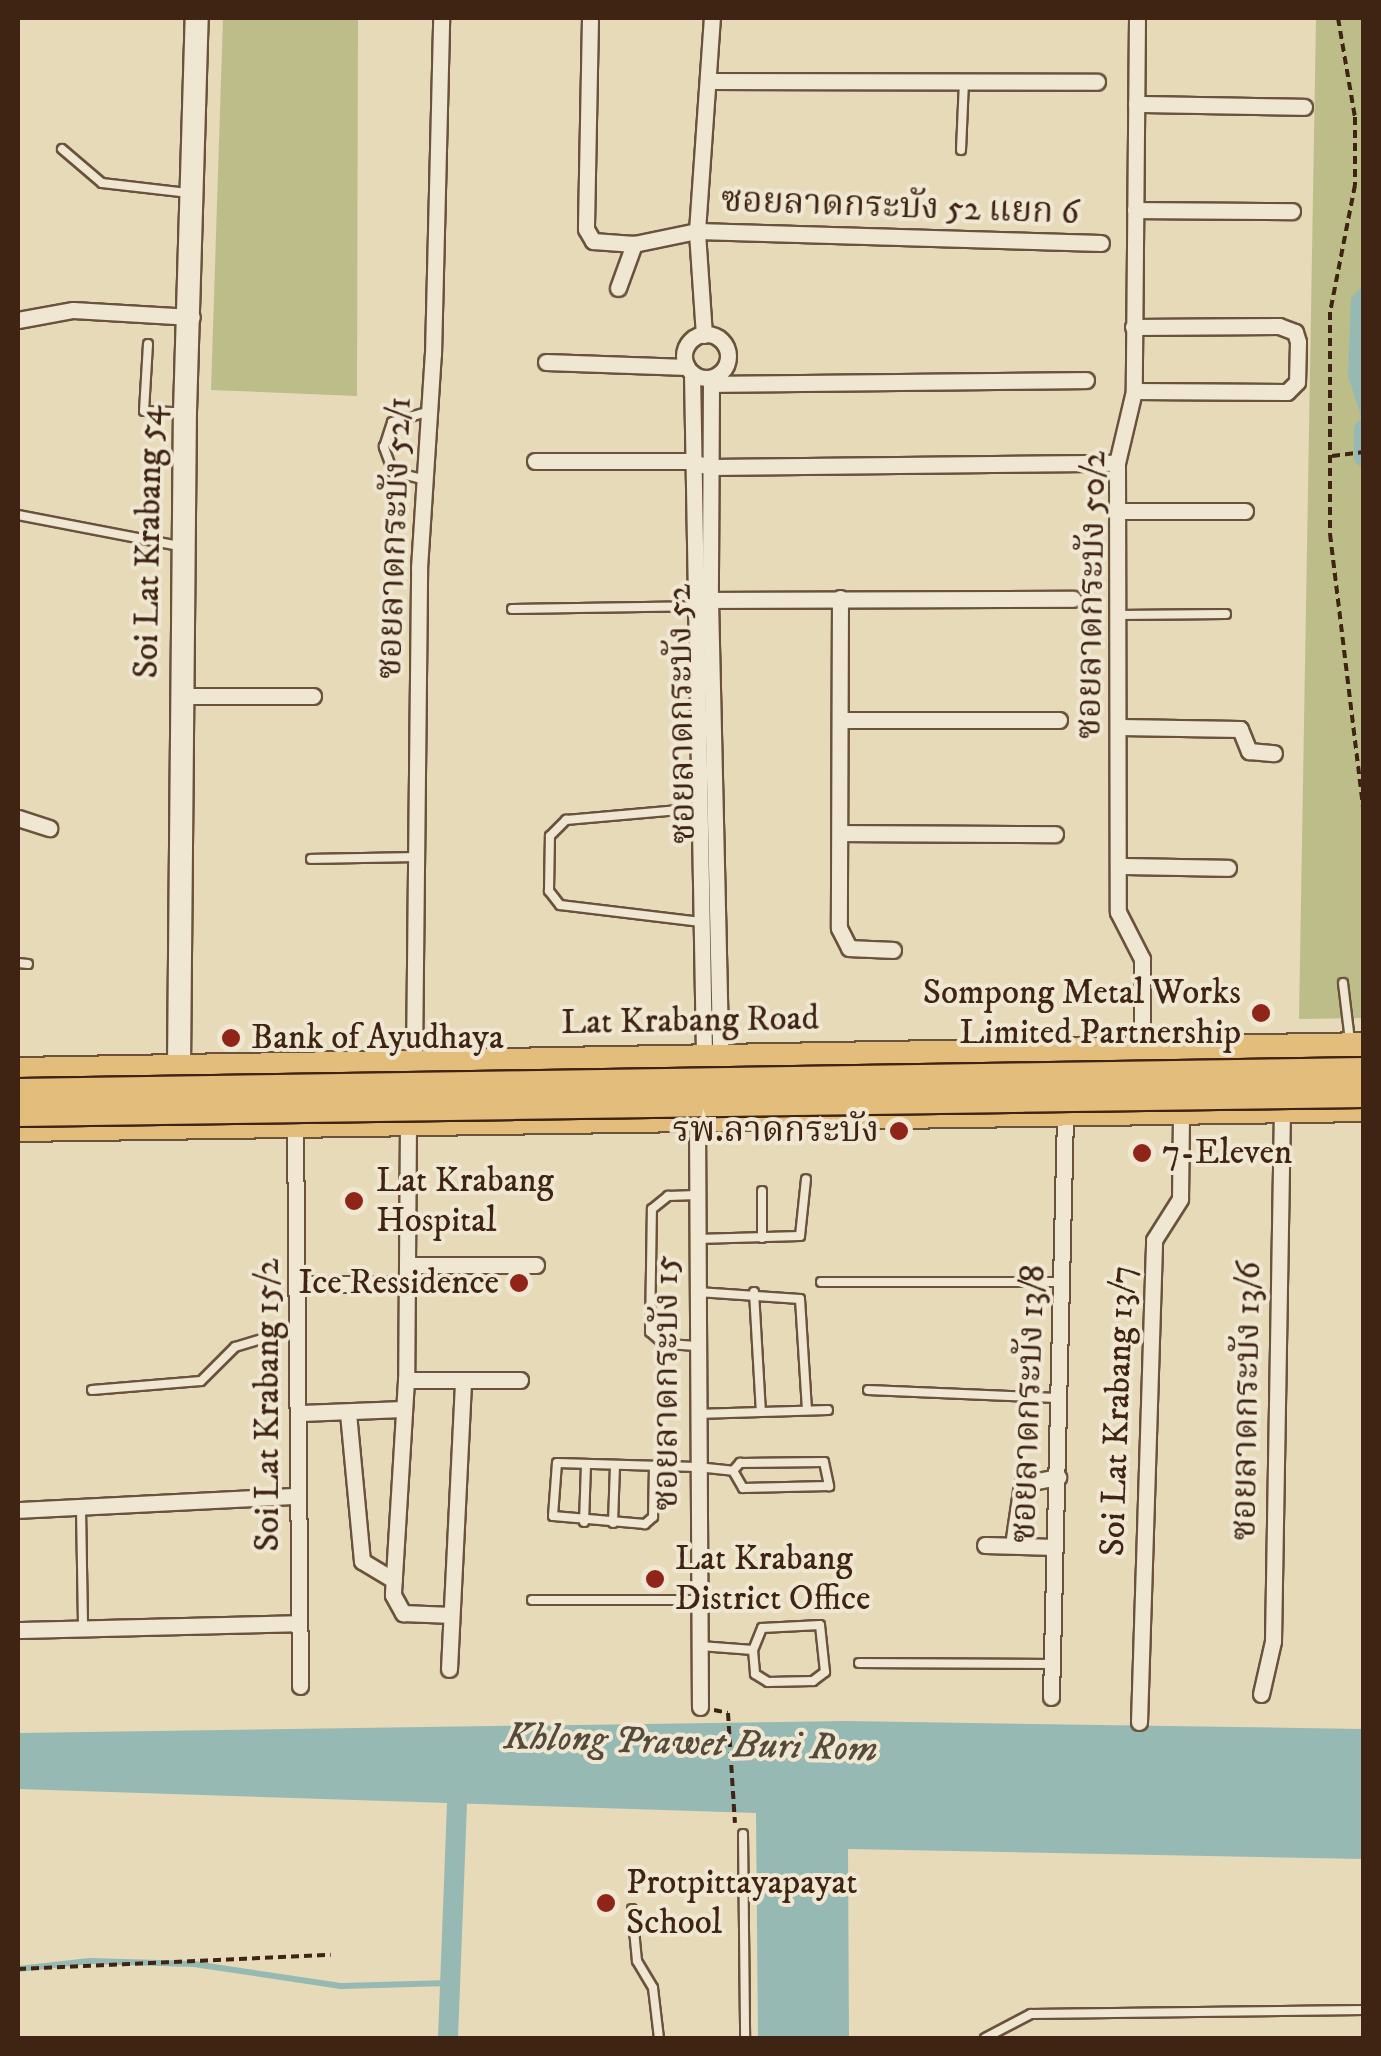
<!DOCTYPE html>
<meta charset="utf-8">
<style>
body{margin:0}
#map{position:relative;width:1381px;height:2056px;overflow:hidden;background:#e6dab9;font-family:"IM FELL DW Pica","Noto Serif Thai",serif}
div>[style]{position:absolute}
.green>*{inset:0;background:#bdbd8a}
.water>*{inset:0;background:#96bab3}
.stream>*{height:6px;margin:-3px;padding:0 3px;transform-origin:3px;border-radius:3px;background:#96bab3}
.canal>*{height:20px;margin:-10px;padding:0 10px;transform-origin:10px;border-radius:10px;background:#96bab3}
.path>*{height:4px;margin-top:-2px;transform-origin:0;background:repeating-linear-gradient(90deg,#402413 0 8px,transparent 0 13px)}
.roads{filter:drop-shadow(2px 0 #6a523c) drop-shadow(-2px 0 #6a523c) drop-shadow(0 2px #6a523c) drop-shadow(0 -2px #6a523c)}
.service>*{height:8px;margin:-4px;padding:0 4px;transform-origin:4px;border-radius:4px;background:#efe7d2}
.minor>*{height:15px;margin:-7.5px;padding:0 7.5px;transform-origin:7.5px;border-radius:7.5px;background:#efe7d2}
.minor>.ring{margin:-7.5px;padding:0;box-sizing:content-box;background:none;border:15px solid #efe7d2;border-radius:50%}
.secondary>*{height:22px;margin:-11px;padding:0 11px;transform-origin:11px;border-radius:11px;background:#efe7d2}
.primary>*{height:25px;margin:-12.5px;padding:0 12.5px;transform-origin:12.5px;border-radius:12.5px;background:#e3bd7c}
.bridges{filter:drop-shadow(2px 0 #402413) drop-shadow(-2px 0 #402413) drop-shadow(0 2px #402413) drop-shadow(0 -2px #402413)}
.primary-bridge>*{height:25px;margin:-12.5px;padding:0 12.5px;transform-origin:12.5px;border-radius:12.5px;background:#e3bd7c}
.dots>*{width:28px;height:28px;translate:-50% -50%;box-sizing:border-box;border:5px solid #efe7d2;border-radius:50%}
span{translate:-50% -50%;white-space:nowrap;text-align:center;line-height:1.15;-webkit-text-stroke:8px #efe7d2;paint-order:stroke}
.street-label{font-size:35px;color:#402413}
.poi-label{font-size:35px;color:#402413}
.right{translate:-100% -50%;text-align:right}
.left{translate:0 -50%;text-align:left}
.water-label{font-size:38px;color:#564a3b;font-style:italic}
.frame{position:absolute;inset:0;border:20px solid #402413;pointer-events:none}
</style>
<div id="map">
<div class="green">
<i style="clip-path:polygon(223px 18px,358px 18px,357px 396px,211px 390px)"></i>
<i style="clip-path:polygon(1316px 18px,1363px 18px,1363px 1018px,1299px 1019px)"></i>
</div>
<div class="water">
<i style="clip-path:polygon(1363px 285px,1364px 285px,1363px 423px,1348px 376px,1351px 298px)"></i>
<i style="clip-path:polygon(846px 1721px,1363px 1729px,1363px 1859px,848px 1849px,849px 2038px,758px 2038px,756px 1813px,18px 1789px,18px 1733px)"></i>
</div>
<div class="stream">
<i style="left:18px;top:1969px;width:72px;rotate:-6.3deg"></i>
<i style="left:90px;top:1961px;width:104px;rotate:1.7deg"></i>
<i style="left:194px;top:1964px;width:150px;rotate:8.5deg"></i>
<i style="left:342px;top:1986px;width:107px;rotate:-1.6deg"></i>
</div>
<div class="canal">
<i style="left:1364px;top:429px;width:28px;rotate:90deg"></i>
<i style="left:448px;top:2038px;width:260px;rotate:-87.8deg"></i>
</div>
<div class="path">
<i style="left:1338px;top:18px;width:100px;rotate:80.3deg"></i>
<i style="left:1355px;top:117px;width:68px;rotate:90deg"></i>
<i style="left:1355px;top:185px;width:129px;rotate:101.1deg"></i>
<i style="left:1330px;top:312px;width:222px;rotate:90deg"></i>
<i style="left:1330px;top:534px;width:284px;rotate:83.1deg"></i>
<i style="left:1332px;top:456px;width:32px;rotate:-7deg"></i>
<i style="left:714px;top:1710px;width:14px;rotate:12deg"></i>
<i style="left:728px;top:1713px;width:110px;rotate:86.4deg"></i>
<i style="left:18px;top:1969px;width:313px;rotate:-2.6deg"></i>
</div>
<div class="roads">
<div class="service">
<i style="left:62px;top:149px;width:52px;rotate:40.4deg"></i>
<i style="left:102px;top:183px;width:88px;rotate:6.6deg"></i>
<i style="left:961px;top:150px;width:69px;rotate:-87.5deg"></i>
<i style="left:148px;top:344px;width:67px;rotate:93.4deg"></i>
<i style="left:144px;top:411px;width:36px;rotate:2deg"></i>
<i style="left:422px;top:479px;width:30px;rotate:-166deg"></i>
<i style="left:393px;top:472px;width:27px;rotate:-110deg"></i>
<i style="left:384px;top:447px;width:26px;rotate:-72deg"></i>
<i style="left:392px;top:422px;width:35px;rotate:-16deg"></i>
<i style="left:18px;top:515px;width:164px;rotate:10.9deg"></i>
<i style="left:512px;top:609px;width:181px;rotate:-0.9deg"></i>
<i style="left:1118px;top:615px;width:108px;rotate:-0.5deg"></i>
<i style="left:311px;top:859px;width:103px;rotate:-1.1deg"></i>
<i style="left:701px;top:922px;width:142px;rotate:-173.1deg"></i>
<i style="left:560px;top:905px;width:18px;rotate:-128deg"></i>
<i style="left:549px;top:891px;width:55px;rotate:-89deg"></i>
<i style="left:550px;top:836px;width:23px;rotate:-45deg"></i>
<i style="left:566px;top:820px;width:136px;rotate:-5.1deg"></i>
<i style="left:18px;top:963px;width:10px;rotate:6deg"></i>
<i style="left:1343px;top:983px;width:58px;rotate:83.1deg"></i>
<i style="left:762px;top:1191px;width:47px;rotate:90deg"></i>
<i style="left:697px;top:1239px;width:103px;rotate:-1.7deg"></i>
<i style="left:800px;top:1236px;width:57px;rotate:-84deg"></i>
<i style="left:821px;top:1282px;width:242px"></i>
<i style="left:698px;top:1292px;width:102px;rotate:3.9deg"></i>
<i style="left:800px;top:1299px;width:111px;rotate:86.4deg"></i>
<i style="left:754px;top:1292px;width:120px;rotate:86.7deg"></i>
<i style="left:696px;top:1346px;width:32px;rotate:-176deg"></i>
<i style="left:664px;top:1344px;width:18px;rotate:-139deg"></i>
<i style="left:650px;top:1332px;width:123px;rotate:-89.1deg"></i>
<i style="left:652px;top:1209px;width:21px;rotate:-39deg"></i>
<i style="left:668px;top:1196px;width:29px;rotate:-2deg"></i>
<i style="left:92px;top:1390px;width:109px;rotate:-4.7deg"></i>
<i style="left:201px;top:1381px;width:48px;rotate:-45deg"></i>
<i style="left:235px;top:1347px;width:63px;rotate:-16.7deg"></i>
<i style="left:868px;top:1390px;width:189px;rotate:2.4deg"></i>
<i style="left:696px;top:1414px;width:132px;rotate:-1.7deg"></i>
<i style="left:654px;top:1466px;width:51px;rotate:91.1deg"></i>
<i style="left:653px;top:1517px;width:11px;rotate:139deg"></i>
<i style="left:645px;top:1524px;width:92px;rotate:-175deg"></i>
<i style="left:553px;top:1516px;width:53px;rotate:-85.7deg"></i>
<i style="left:557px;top:1463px;width:140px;rotate:1.6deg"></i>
<i style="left:697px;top:1467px;width:36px;rotate:6deg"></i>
<i style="left:733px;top:1471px;width:11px;rotate:-49deg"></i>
<i style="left:740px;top:1463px;width:84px;rotate:-0.7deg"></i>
<i style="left:824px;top:1462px;width:25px;rotate:78deg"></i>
<i style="left:829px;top:1486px;width:86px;rotate:178.7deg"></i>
<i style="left:743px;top:1488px;width:20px;rotate:-120deg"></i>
<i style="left:81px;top:1509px;width:120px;rotate:89deg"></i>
<i style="left:584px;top:1522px;width:58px;rotate:-88deg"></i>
<i style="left:613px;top:1523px;width:58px;rotate:-88deg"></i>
<i style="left:532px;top:1600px;width:166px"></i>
<i style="left:700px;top:1646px;width:53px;rotate:4.3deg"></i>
<i style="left:753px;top:1650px;width:24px;rotate:85deg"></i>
<i style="left:755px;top:1674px;width:15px;rotate:32deg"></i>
<i style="left:768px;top:1682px;width:45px;rotate:-1.3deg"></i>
<i style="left:813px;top:1681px;width:15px;rotate:-37deg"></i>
<i style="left:825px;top:1672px;width:47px;rotate:-96.1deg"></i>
<i style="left:820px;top:1625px;width:58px;rotate:177deg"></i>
<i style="left:762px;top:1628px;width:24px;rotate:112deg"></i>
<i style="left:859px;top:1663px;width:193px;rotate:0.3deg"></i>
<i style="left:743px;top:1834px;width:204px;rotate:89.4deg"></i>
<i style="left:632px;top:1909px;width:52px;rotate:84.5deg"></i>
<i style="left:637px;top:1961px;width:31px;rotate:59deg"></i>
<i style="left:653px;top:1988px;width:50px;rotate:83.2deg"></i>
<i style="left:985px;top:2038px;width:52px;rotate:-27.6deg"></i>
<i style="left:1031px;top:2014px;width:333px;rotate:-0.7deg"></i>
</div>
<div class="minor">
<i style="left:590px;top:18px;width:211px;rotate:91.1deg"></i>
<i style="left:586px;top:229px;width:14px;rotate:60deg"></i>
<i style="left:593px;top:241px;width:41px;rotate:4.2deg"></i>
<i style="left:634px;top:244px;width:64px;rotate:-11.7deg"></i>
<i style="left:697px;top:231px;width:404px;rotate:1.7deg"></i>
<i style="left:1137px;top:18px;width:373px;rotate:90.5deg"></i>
<i style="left:1134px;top:391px;width:74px;rotate:103.3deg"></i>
<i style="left:1117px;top:463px;width:449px;rotate:89.9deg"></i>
<i style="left:1118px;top:912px;width:53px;rotate:62.9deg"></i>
<i style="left:1142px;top:959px;width:89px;rotate:90deg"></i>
<i style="left:712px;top:81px;width:385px;rotate:0.1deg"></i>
<i style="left:1136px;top:104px;width:168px;rotate:1deg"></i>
<i style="left:1135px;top:210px;width:157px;rotate:0.4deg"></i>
<i style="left:618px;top:288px;width:47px;rotate:-70deg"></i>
<i style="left:18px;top:320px;width:56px;rotate:-10.3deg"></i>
<i style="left:73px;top:310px;width:119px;rotate:3.4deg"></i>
<i style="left:1133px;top:327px;width:146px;rotate:-0.4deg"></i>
<i style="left:1279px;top:326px;width:17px;rotate:21deg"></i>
<i style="left:1295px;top:332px;width:10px;rotate:73deg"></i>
<i style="left:1298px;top:342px;width:40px;rotate:91.4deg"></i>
<i style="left:1297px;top:382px;width:14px;rotate:135deg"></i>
<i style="left:1287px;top:392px;width:153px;rotate:-179.6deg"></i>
<i class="ring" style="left:684px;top:334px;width:29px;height:29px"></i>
<i style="left:704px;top:335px;width:104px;rotate:-93.9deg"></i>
<i style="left:697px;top:231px;width:214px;rotate:-86deg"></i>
<i style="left:546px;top:362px;width:141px;rotate:2deg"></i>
<i style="left:692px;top:373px;width:682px;rotate:88.99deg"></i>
<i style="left:718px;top:375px;width:11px;rotate:128deg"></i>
<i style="left:711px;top:384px;width:216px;rotate:90.3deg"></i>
<i style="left:710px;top:600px;width:455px;rotate:88.7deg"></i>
<i style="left:711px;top:384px;width:375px;rotate:-0.6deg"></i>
<i style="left:535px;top:461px;width:153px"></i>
<i style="left:688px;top:461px;width:23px;rotate:15deg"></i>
<i style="left:710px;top:467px;width:407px;rotate:-0.6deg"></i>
<i style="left:1117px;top:511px;width:128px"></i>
<i style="left:840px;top:598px;width:330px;rotate:90.2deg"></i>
<i style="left:839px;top:928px;width:22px;rotate:63deg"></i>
<i style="left:849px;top:948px;width:44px;rotate:2.6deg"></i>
<i style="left:702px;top:600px;width:371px;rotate:-0.2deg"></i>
<i style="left:182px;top:696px;width:131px"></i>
<i style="left:841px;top:720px;width:218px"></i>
<i style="left:1120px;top:727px;width:120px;rotate:1deg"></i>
<i style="left:1240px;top:729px;width:24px;rotate:68deg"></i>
<i style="left:1249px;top:751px;width:25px;rotate:5deg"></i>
<i style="left:18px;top:818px;width:33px;rotate:18deg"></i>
<i style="left:840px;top:833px;width:215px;rotate:0.3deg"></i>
<i style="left:1118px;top:866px;width:110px;rotate:1deg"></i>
<i style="left:414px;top:1060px;width:492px;rotate:-89.4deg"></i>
<i style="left:419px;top:568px;width:214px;rotate:-86.3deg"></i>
<i style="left:433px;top:354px;width:336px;rotate:-88.6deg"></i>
<i style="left:697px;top:1119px;width:588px;rotate:89.71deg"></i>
<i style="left:408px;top:1122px;width:258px;rotate:90.4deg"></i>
<i style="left:406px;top:1380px;width:215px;rotate:93.5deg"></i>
<i style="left:393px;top:1595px;width:21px;rotate:61deg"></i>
<i style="left:403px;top:1613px;width:48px;rotate:2.4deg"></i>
<i style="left:295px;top:1124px;width:562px;rotate:89.49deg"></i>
<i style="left:408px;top:1265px;width:128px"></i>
<i style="left:299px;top:1284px;width:109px"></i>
<i style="left:406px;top:1380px;width:114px"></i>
<i style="left:301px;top:1413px;width:102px;rotate:-2.2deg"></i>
<i style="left:348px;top:1413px;width:149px;rotate:84.6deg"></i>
<i style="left:362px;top:1561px;width:37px;rotate:31deg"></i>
<i style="left:18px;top:1510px;width:278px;rotate:-2.9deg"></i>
<i style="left:985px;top:1545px;width:70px;rotate:1.6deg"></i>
<i style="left:1013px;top:1545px;width:62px;rotate:-81.6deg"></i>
<i style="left:1022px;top:1484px;width:37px;rotate:-11deg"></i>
<i style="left:18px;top:1630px;width:281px;rotate:-1.4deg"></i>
<i style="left:449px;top:1669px;width:289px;rotate:-87.2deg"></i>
<i style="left:1261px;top:1694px;width:54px;rotate:-77.2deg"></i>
<i style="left:1273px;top:1641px;width:532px;rotate:-89.03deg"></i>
<i style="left:1051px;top:1697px;width:583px;rotate:-88.62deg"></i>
<i style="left:1139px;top:1722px;width:482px;rotate:-88.2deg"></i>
<i style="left:1154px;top:1240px;width:49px;rotate:-57.6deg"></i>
<i style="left:1180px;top:1199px;width:88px;rotate:-89.3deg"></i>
</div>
<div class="secondary">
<i style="left:179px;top:1067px;width:655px;rotate:-89.48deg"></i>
<i style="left:185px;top:412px;width:394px;rotate:-88.3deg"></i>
</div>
<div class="primary">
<i style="left:18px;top:1070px;width:1346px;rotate:-1.06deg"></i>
<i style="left:18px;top:1128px;width:1346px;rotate:-0.85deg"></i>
</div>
</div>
<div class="bridges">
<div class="primary-bridge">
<i style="left:18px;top:1091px;width:1346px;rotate:-0.89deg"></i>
<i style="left:18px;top:1113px;width:1346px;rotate:-0.81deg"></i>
</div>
</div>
<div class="dots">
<i style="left:1261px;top:1013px;background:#8f2418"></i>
<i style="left:231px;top:1038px;background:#8f2418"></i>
<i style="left:899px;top:1131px;background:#8f2418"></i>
<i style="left:1142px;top:1153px;background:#8f2418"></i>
<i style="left:354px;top:1201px;background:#8f2418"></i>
<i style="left:519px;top:1283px;background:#8f2418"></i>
<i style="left:655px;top:1579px;background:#8f2418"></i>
<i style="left:606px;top:1903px;background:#8f2418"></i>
</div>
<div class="street-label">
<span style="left:900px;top:207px;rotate:2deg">ซอยลาดกระบัง 52 แยก 6</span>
<span style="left:395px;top:538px;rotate:-88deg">ซอยลาดกระบัง 52/1</span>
<span style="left:149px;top:542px;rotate:-89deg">Soi Lat Krabang 54</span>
<span style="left:1092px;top:595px;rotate:-89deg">ซอยลาดกระบัง 50/2</span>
<span style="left:682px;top:714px;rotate:-91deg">ซอยลาดกระบัง 52</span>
<span style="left:690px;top:1021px;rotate:-1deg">Lat Krabang Road</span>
<span style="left:667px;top:1383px;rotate:-90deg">ซอยลาดกระบัง 15</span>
<span style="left:1247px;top:1401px;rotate:-89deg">ซอยลาดกระบัง 13/6</span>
<span style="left:1029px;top:1404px;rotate:-88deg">ซอยลาดกระบัง 13/8</span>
<span style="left:268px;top:1405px;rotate:-90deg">Soi Lat Krabang 15/2</span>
<span style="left:1118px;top:1411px;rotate:-88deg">Soi Lat Krabang 13/7</span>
</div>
<div class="poi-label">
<span class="right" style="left:1241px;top:1013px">Sompong Metal Works<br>Limited Partnership</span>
<span class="left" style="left:251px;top:1038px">Bank of Ayudhaya</span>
<span class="right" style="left:879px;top:1131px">รพ.ลาดกระบัง</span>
<span class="left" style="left:1162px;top:1153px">7-Eleven</span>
<span class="left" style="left:376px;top:1201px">Lat Krabang<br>Hospital</span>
<span class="right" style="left:499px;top:1283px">Ice Ressidence</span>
<span class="left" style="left:675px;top:1579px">Lat Krabang<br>District Office</span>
<span class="left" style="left:626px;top:1903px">Protpittayapayat<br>School</span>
</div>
<div class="water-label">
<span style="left:691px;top:1744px;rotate:2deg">Khlong Prawet Buri Rom</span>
</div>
<div class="frame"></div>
</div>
